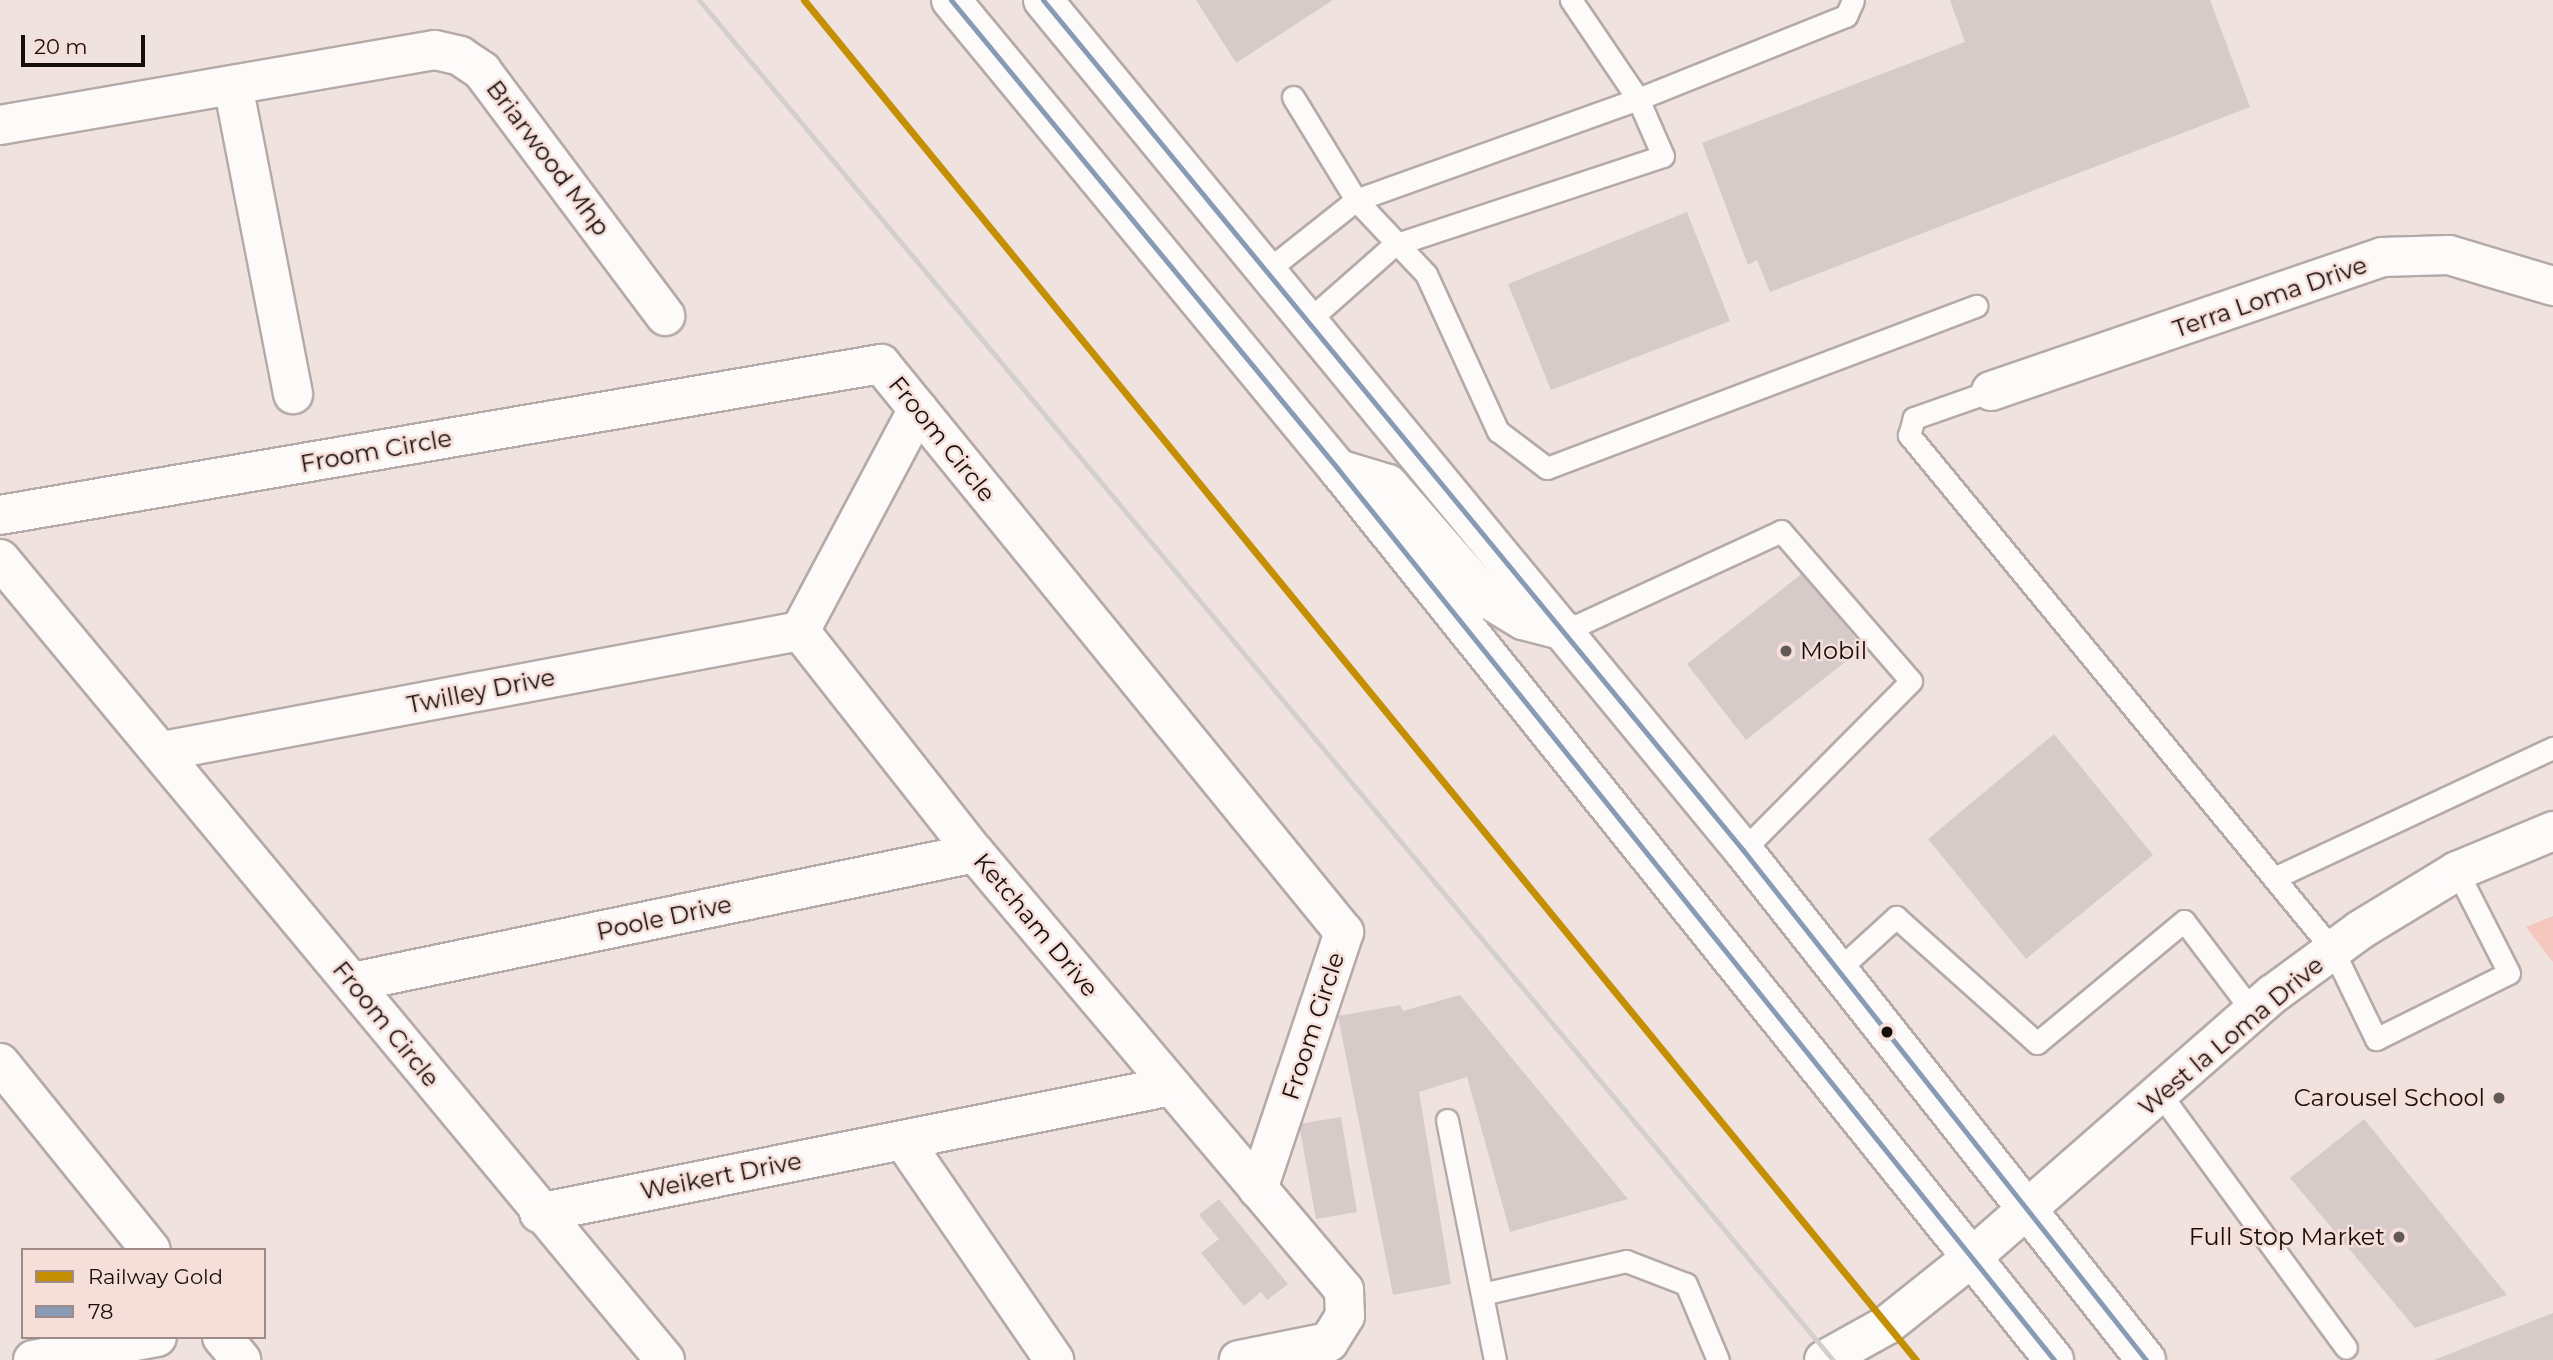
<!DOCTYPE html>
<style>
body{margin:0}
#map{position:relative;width:2553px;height:1360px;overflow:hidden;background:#f0e2df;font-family:Montserrat,sans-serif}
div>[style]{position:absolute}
.green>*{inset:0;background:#f4c7bf}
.building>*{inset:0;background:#d6cbc9}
.roads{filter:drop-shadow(2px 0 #b5aaa7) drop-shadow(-2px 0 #b5aaa7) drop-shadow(0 2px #b5aaa7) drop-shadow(0 -2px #b5aaa7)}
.service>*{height:21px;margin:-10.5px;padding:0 10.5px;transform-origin:10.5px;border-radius:10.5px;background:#fdfbfa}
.minor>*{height:38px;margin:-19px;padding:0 19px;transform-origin:19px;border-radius:19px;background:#fdfbfa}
.tertiary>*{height:38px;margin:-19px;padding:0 19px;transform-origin:19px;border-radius:19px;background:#fdfbfa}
.secondary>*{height:38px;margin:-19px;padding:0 19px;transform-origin:19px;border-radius:19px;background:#fdfbfa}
.rail>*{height:5px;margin:-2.5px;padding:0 2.5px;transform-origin:2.5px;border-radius:2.5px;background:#d3cfcf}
.bus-1>*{height:5px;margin:-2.5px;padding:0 2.5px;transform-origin:2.5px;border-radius:2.5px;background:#899bb4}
.rail-1>*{height:7px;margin:-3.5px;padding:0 3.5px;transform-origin:3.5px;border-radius:3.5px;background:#c48f03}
.dots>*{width:19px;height:19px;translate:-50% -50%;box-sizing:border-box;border:4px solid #f6ded9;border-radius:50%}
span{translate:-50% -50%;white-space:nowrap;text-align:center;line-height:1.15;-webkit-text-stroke:5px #f6ded9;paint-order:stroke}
.street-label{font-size:24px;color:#150e0c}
.poi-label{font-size:24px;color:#150e0c}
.left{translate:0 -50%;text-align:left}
.right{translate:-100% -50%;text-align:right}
.legend{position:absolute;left:21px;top:1248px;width:245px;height:91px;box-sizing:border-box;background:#f6ded9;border:2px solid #9c8b87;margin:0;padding:9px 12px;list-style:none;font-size:21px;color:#150e0c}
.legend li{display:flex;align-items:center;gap:14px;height:35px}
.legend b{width:35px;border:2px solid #9c8b87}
.scale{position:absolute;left:21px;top:35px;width:124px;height:32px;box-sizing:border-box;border:4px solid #150e0c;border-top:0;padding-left:9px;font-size:21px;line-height:24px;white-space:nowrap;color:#150e0c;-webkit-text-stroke:5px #f6ded9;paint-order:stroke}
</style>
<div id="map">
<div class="green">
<i style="clip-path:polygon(2553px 916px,2553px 962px,2526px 927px)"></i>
</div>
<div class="building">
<i style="clip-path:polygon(1196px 0,1333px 0,1236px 63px)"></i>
<i style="clip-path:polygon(1950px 0,2210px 0,2250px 107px,1770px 292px,1757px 260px,1748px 265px,1702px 143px,1965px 42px)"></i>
<i style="clip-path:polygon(1687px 212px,1730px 321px,1551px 390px,1508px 284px)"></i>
<i style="clip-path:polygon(1804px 572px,1863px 648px,1746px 740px,1687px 664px)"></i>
<i style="clip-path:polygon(2054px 734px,2153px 855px,2026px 959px,1928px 839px)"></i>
<i style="clip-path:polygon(1460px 995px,1628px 1199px,1510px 1232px,1467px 1077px,1419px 1092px,1451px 1284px,1393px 1295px,1338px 1016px,1400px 1005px,1403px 1011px)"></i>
<i style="clip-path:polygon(1341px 1117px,1357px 1212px,1316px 1219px,1299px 1124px)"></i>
<i style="clip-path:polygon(2364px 1119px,2507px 1295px,2415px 1328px,2290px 1178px)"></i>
<i style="clip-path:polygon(1219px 1199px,1288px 1284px,1267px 1300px,1261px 1292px,1244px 1306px,1201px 1253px,1219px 1239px,1199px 1215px)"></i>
<i style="clip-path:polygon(2553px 1313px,2553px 1360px,2434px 1360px)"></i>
</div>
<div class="roads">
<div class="service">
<i style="left:1293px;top:97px;width:121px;rotate:58.5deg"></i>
<i style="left:1356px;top:200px;width:102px;rotate:46.6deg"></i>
<i style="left:1426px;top:274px;width:173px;rotate:65.4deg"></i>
<i style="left:1498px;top:431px;width:61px;rotate:37.1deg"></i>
<i style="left:1547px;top:468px;width:459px;rotate:-20.7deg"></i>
<i style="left:1269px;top:269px;width:111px;rotate:-38.4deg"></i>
<i style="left:1356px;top:200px;width:300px;rotate:-19.7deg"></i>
<i style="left:1638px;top:99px;width:120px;rotate:-124.1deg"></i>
<i style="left:1310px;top:319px;width:112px;rotate:-41.4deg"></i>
<i style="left:1394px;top:245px;width:283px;rotate:-18.3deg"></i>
<i style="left:1663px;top:156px;width:62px;rotate:-113.7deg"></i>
<i style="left:1638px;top:99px;width:224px;rotate:-21.8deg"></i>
<i style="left:1846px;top:16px;width:17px;rotate:-66deg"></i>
<i style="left:1991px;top:391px;width:82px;rotate:160.7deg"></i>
<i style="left:1914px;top:418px;width:18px;rotate:106deg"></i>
<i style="left:1909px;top:435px;width:667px;rotate:50.54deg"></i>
<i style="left:2333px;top:950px;width:99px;rotate:64.2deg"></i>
<i style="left:2376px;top:1039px;width:148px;rotate:-26.4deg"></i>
<i style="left:2509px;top:973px;width:114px;rotate:-117deg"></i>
<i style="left:1565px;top:631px;width:238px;rotate:-24.8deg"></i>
<i style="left:1781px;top:531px;width:198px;rotate:49.1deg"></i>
<i style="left:1911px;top:681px;width:238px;rotate:134.8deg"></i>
<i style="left:2274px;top:878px;width:308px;rotate:-25deg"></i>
<i style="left:1838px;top:970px;width:79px;rotate:-42.4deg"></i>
<i style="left:1896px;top:917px;width:189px;rotate:41.8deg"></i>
<i style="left:2037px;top:1043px;width:191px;rotate:-39.7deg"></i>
<i style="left:2184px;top:921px;width:114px;rotate:52.8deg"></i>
<i style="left:2161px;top:1095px;width:313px;rotate:53.8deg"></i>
<i style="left:1447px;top:1120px;width:245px;rotate:78.7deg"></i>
<i style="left:1482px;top:1294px;width:148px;rotate:-12.9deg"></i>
<i style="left:1626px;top:1261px;width:64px;rotate:21deg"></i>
<i style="left:1686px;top:1284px;width:82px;rotate:67.2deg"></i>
</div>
<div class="minor">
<i style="left:233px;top:85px;width:315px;rotate:79deg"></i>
<i style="left:0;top:125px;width:441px;rotate:-9.8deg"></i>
<i style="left:435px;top:50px;width:26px;rotate:13deg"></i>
<i style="left:460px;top:56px;width:27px;rotate:34deg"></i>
<i style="left:482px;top:71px;width:306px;rotate:53.2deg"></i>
<i style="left:1991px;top:391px;width:413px;rotate:-18.9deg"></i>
<i style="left:2382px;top:257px;width:67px;rotate:-1.7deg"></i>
<i style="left:2449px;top:255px;width:109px;rotate:16.6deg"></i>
<i style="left:918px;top:409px;width:251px;rotate:118deg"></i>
<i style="left:800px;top:631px;width:283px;rotate:51.8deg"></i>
<i style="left:975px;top:853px;width:572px;rotate:49.82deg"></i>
<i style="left:1344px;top:1290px;width:26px;rotate:88deg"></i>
<i style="left:1345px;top:1316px;width:31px;rotate:122deg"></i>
<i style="left:1329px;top:1342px;width:92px;rotate:168.7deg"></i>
<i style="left:0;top:515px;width:894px;rotate:-9.73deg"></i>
<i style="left:881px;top:364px;width:733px;rotate:50.82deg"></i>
<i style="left:1344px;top:932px;width:271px;rotate:108.5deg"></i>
<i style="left:0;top:559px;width:1041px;rotate:50.3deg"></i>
<i style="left:163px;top:751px;width:648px;rotate:-10.67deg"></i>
<i style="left:353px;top:982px;width:635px;rotate:-11.72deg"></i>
<i style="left:0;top:1063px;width:240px;rotate:51.1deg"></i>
<i style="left:903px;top:1140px;width:267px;rotate:55.5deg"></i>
<i style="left:539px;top:1213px;width:645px;rotate:-11.36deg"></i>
<i style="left:222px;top:1337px;width:30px;rotate:50deg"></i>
<i style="left:33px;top:1360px;width:126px;rotate:-10.5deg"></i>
</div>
<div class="tertiary">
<i style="left:1824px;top:1360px;width:72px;rotate:-29.1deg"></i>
<i style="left:1887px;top:1325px;width:107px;rotate:-38.6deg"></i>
<i style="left:1971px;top:1258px;width:401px;rotate:-41.2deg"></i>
<i style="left:2273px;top:994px;width:108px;rotate:-36.3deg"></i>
<i style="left:2360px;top:930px;width:114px;rotate:-31.3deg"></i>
<i style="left:2457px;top:871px;width:104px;rotate:-22.6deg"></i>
</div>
<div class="secondary">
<i style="left:951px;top:0;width:608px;rotate:50.47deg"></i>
<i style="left:1338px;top:469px;width:1143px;rotate:51.21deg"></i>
<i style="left:1043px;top:0;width:1101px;rotate:50.53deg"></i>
<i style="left:1743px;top:850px;width:650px;rotate:51.68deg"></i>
<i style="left:1338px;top:469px;width:52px;rotate:16.7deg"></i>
<i style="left:1388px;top:484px;width:152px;rotate:49deg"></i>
<i style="left:1488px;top:599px;width:41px;rotate:31deg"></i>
<i style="left:1523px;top:620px;width:43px;rotate:14.7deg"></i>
</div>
</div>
<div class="rail">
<i style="left:699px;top:0;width:1771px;rotate:50.18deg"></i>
</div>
<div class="bus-1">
<i style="left:951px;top:0;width:608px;rotate:50.47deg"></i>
<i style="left:1338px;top:469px;width:1143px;rotate:51.21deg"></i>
<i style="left:1043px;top:0;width:1101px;rotate:50.53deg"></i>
<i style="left:1743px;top:850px;width:650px;rotate:51.68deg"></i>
</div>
<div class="rail-1">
<i style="left:804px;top:0;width:1757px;rotate:50.73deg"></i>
</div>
<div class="dots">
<i style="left:1786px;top:651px;background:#625856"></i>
<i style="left:1887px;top:1032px;background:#150e0c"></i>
<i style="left:2499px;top:1098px;background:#625856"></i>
<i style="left:2399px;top:1237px;background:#625856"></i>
</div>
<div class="street-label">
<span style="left:548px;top:158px;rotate:53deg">Briarwood Mhp</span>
<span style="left:2270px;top:297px;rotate:-19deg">Terra Loma Drive</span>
<span style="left:942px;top:439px;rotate:51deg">Froom Circle</span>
<span style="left:376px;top:451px;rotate:-10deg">Froom Circle</span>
<span style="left:481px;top:691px;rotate:-11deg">Twilley Drive</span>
<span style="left:664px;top:918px;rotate:-12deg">Poole Drive</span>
<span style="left:1036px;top:925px;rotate:50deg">Ketcham Drive</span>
<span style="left:386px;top:1024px;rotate:51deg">Froom Circle</span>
<span style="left:1313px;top:1026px;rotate:-72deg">Froom Circle</span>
<span style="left:2231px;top:1036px;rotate:-40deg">West la Loma Drive</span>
<span style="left:721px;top:1176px;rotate:-11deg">Weikert Drive</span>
</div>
<div class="poi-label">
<span class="left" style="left:1800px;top:651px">Mobil</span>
<span class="right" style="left:2485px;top:1098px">Carousel School</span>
<span class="right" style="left:2385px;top:1237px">Full Stop Market</span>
</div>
<ul class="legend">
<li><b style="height:9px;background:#c48f03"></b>Railway Gold</li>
<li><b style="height:9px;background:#899bb4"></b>78</li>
</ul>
<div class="scale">20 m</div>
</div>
